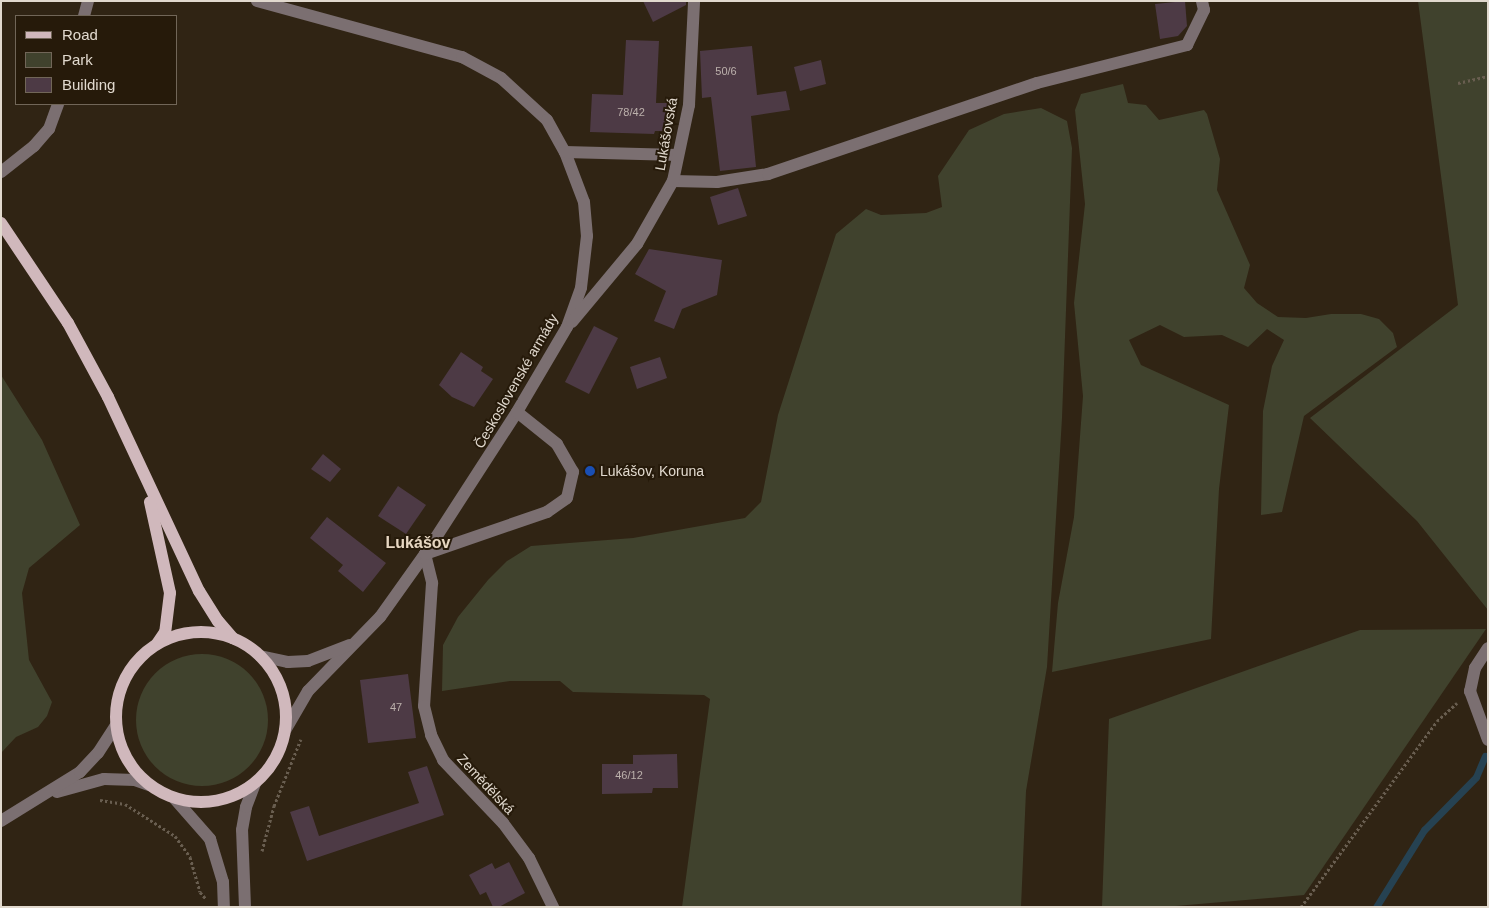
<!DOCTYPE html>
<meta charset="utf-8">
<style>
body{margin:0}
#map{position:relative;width:1489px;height:908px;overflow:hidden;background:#302414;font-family:Arial,sans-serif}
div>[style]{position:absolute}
.green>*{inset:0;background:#40422d}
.round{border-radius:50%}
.stream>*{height:7px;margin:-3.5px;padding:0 3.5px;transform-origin:3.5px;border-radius:3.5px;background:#264252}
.building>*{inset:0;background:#4d3a45}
.path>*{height:3px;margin-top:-1.5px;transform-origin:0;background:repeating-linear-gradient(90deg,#695e50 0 2.5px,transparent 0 5px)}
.minor>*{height:12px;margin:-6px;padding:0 6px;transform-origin:6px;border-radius:6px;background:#7b6f71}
.major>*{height:12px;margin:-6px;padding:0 6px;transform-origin:6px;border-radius:6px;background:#d0b8bc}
.major>.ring{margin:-6px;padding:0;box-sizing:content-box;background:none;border:12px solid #d0b8bc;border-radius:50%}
.dots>*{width:14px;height:14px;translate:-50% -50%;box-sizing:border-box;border:2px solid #261a0a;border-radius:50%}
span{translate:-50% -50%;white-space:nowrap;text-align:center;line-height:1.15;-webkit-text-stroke:4px #261a0a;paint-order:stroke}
.number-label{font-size:11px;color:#bcb1ac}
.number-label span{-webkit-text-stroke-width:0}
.street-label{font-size:14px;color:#e1d9ce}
.poi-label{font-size:14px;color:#e1d9ce}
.left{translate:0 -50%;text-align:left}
.quarter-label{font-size:16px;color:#e7d7c2;font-weight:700}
.frame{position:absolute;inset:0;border:2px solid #e1d9ce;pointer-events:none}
.legend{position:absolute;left:15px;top:15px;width:162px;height:90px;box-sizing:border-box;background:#261a0a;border:1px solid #716658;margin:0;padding:6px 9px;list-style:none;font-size:15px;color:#e1d9ce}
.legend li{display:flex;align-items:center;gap:10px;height:25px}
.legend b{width:25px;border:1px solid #716658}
</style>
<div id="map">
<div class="green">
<i style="clip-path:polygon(1418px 1px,1488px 1px,1488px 610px,1417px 521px,1310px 418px,1458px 305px)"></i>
<i style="clip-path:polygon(1123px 84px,1128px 103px,1146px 105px,1159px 120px,1204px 110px,1207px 114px,1220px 159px,1217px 190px,1250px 265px,1244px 288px,1257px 303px,1278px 317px,1306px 318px,1331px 314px,1361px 314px,1379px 319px,1393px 333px,1397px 347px,1304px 416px,1282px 512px,1261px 515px,1263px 411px,1272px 366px,1284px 340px,1267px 329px,1248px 347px,1222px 335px,1184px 337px,1160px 325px,1129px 340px,1141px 365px,1229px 405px,1219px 489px,1211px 639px,1052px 672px,1058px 603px,1074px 517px,1083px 396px,1074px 303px,1085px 204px,1075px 110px,1081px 94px)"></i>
<i style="clip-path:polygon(1041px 108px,1067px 121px,1072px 148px,1062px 418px,1047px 667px,1026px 791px,1021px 907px,682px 907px,710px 699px,704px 695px,573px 692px,560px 681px,510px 681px,442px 691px,443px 645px,458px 617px,488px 580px,507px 561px,531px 546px,633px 538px,745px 518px,761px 502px,778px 415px,836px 234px,866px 209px,881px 215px,926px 213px,942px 207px,938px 176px,969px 130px,1004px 114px)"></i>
<i style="clip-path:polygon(1px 375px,42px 440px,80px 525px,29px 568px,22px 593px,29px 660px,52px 702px,47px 716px,38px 727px,16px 737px,1px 753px)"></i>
<i style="clip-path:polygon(1486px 629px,1304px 895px,1164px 907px,1102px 907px,1109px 719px,1360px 630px)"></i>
<i class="round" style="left:136px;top:654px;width:132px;height:132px"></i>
</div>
<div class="stream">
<i style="left:1376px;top:907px;width:91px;rotate:-58.1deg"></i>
<i style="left:1424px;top:830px;width:74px;rotate:-45.5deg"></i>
<i style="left:1476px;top:777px;width:23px;rotate:-67deg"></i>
</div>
<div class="building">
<i style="clip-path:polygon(643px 1px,686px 1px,686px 5px,653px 22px)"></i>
<i style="clip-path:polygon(1185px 1px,1187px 26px,1178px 36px,1160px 39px,1155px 4px)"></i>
<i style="clip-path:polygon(626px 40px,659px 41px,656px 103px,671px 103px,670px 131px,655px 131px,654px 134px,590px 132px,592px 94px,623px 95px)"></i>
<i style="clip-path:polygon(752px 46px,757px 95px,786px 91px,790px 110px,751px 116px,756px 167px,720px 171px,711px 97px,702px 98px,700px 51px)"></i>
<i style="clip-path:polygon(821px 60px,826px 84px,800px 91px,794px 67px)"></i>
<i style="clip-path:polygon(738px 188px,747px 216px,718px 225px,710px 197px)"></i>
<i style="clip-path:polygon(649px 249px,722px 260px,717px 295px,682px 309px,674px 329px,654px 321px,666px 291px,635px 274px)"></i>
<i style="clip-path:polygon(594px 326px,618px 338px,589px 394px,565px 382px)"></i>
<i style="clip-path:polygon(461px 352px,483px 367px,481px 371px,493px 379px,474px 407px,452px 397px,439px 385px)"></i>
<i style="clip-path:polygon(660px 357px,667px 378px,637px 389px,630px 367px)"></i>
<i style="clip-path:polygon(323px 454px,341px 469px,330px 482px,311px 469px)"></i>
<i style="clip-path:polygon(398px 486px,426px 505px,406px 534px,378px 516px)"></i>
<i style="clip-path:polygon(327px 517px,386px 563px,363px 592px,338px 571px,343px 565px,310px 538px)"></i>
<i style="clip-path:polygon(408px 674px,416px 738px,368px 743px,360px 680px)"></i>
<i style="clip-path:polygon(677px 754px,678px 788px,653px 788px,652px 793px,602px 794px,602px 764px,633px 764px,633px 755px)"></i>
<i style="clip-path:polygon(427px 766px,444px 815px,307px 861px,290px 812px,309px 806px,319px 836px,419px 803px,408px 772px)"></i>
<i style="clip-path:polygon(509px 862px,525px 893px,499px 907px,493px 907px,486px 892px,480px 895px,469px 875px,492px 863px,495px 869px)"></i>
</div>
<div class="path">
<i style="left:1458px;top:83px;width:31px;rotate:-13deg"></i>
<i style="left:100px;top:800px;width:25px;rotate:9deg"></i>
<i style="left:125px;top:804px;width:59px;rotate:32.6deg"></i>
<i style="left:175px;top:836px;width:26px;rotate:54deg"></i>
<i style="left:190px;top:857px;width:36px;rotate:74deg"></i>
<i style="left:200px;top:892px;width:9px;rotate:49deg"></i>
<i style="left:262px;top:851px;width:47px;rotate:-75.1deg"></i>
<i style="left:274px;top:806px;width:72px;rotate:-68.1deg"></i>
<i style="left:1301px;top:907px;width:230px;rotate:-53.8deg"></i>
<i style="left:1437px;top:721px;width:27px;rotate:-42deg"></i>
</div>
<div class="minor">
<i style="left:257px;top:1px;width:213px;rotate:15.3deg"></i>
<i style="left:462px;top:57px;width:44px;rotate:28.3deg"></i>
<i style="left:501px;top:78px;width:62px;rotate:42.4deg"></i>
<i style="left:547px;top:120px;width:37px;rotate:61deg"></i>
<i style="left:565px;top:152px;width:53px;rotate:69.2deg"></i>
<i style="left:584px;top:202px;width:34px;rotate:85deg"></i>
<i style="left:587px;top:236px;width:52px;rotate:96.6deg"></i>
<i style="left:581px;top:288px;width:41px;rotate:109.7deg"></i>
<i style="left:567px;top:327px;width:99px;rotate:120.5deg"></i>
<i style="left:517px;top:412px;width:169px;rotate:122.9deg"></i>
<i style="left:425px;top:554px;width:77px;rotate:125.5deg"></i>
<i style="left:380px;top:617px;width:103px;rotate:134.2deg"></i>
<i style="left:308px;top:691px;width:44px;rotate:120.1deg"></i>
<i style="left:84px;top:16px;width:16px;rotate:-75deg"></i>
<i style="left:565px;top:152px;width:113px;rotate:1.5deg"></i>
<i style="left:1px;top:172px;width:42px;rotate:-38.2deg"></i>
<i style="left:34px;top:146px;width:23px;rotate:-49deg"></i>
<i style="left:49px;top:129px;width:27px;rotate:-70deg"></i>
<i style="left:673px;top:181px;width:44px;rotate:1.3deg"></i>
<i style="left:717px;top:182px;width:52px;rotate:-8.9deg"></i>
<i style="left:768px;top:174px;width:284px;rotate:-18.7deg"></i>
<i style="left:1037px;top:83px;width:155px;rotate:-14.2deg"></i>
<i style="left:1187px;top:45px;width:39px;rotate:-64deg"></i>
<i style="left:1204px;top:10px;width:9px;rotate:-103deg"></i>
<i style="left:572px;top:322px;width:102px;rotate:-50.2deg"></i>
<i style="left:637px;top:244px;width:73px;rotate:-60.3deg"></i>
<i style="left:673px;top:181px;width:78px;rotate:-78.1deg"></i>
<i style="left:689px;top:105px;width:104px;rotate:-87.2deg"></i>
<i style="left:425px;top:554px;width:30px;rotate:76deg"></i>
<i style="left:432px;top:583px;width:123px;rotate:93.7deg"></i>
<i style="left:424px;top:706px;width:30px;rotate:76deg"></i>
<i style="left:431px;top:735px;width:28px;rotate:64deg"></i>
<i style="left:443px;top:760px;width:87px;rotate:46.4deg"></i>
<i style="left:503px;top:823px;width:44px;rotate:53.4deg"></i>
<i style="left:529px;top:858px;width:55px;rotate:63.9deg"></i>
<i style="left:425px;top:554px;width:129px;rotate:-19deg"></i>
<i style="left:547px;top:512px;width:24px;rotate:-35deg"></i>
<i style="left:567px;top:498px;width:27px;rotate:-77deg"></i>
<i style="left:573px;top:472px;width:32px;rotate:-120deg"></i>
<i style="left:557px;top:444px;width:51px;rotate:-141.3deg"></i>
<i style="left:1488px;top:648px;width:24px;rotate:123deg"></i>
<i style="left:1475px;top:668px;width:24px;rotate:102deg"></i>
<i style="left:1470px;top:691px;width:52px;rotate:69.8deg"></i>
<i style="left:260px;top:656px;width:29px;rotate:12deg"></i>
<i style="left:288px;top:662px;width:20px;rotate:-3deg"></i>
<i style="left:308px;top:661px;width:45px;rotate:-20.9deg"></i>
<i style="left:57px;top:792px;width:49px;rotate:-15.5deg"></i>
<i style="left:104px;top:779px;width:31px;rotate:2deg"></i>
<i style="left:135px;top:780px;width:15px;rotate:20deg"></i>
<i style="left:174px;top:798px;width:55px;rotate:48.7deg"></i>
<i style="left:210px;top:839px;width:45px;rotate:73.2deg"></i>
<i style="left:223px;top:882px;width:25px;rotate:88deg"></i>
<i style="left:1px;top:821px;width:93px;rotate:-31.8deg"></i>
<i style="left:80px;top:772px;width:26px;rotate:-47deg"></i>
<i style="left:98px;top:753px;width:33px;rotate:-57deg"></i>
<i style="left:245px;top:907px;width:77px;rotate:-92.2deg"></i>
<i style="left:242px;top:830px;width:23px;rotate:-80deg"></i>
<i style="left:246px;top:807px;width:25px;rotate:-69deg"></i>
</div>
<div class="major">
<i style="left:1px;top:223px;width:120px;rotate:56.2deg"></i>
<i style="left:68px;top:323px;width:84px;rotate:61.6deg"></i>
<i style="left:108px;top:397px;width:214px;rotate:64.9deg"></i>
<i style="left:199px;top:591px;width:36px;rotate:58deg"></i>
<i style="left:218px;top:621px;width:23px;rotate:49deg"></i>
<i style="left:150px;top:502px;width:93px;rotate:77.6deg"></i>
<i style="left:170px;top:593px;width:39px;rotate:97deg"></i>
<i style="left:165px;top:632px;width:14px;rotate:124deg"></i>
<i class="ring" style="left:116px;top:632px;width:158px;height:158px"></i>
</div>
<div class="dots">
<i style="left:590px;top:471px;background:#1a4fb4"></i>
</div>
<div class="number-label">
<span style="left:726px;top:71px">50/6</span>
<span style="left:631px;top:112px">78/42</span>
<span style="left:396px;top:707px">47</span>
<span style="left:629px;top:775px">46/12</span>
</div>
<div class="street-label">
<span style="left:666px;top:134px;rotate:-80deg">Lukášovská</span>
<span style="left:516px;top:381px;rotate:-60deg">Československé armády</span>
<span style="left:486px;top:784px;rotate:47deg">Zemědělská</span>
</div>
<div class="poi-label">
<span class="left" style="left:600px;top:471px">Lukášov, Koruna</span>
</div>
<div class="quarter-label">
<span style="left:418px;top:543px">Lukášov</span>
</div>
<div class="frame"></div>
<ul class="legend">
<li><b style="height:6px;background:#d0b8bc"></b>Road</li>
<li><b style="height:14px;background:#40422d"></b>Park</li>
<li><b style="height:14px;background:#4d3a45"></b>Building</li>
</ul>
</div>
